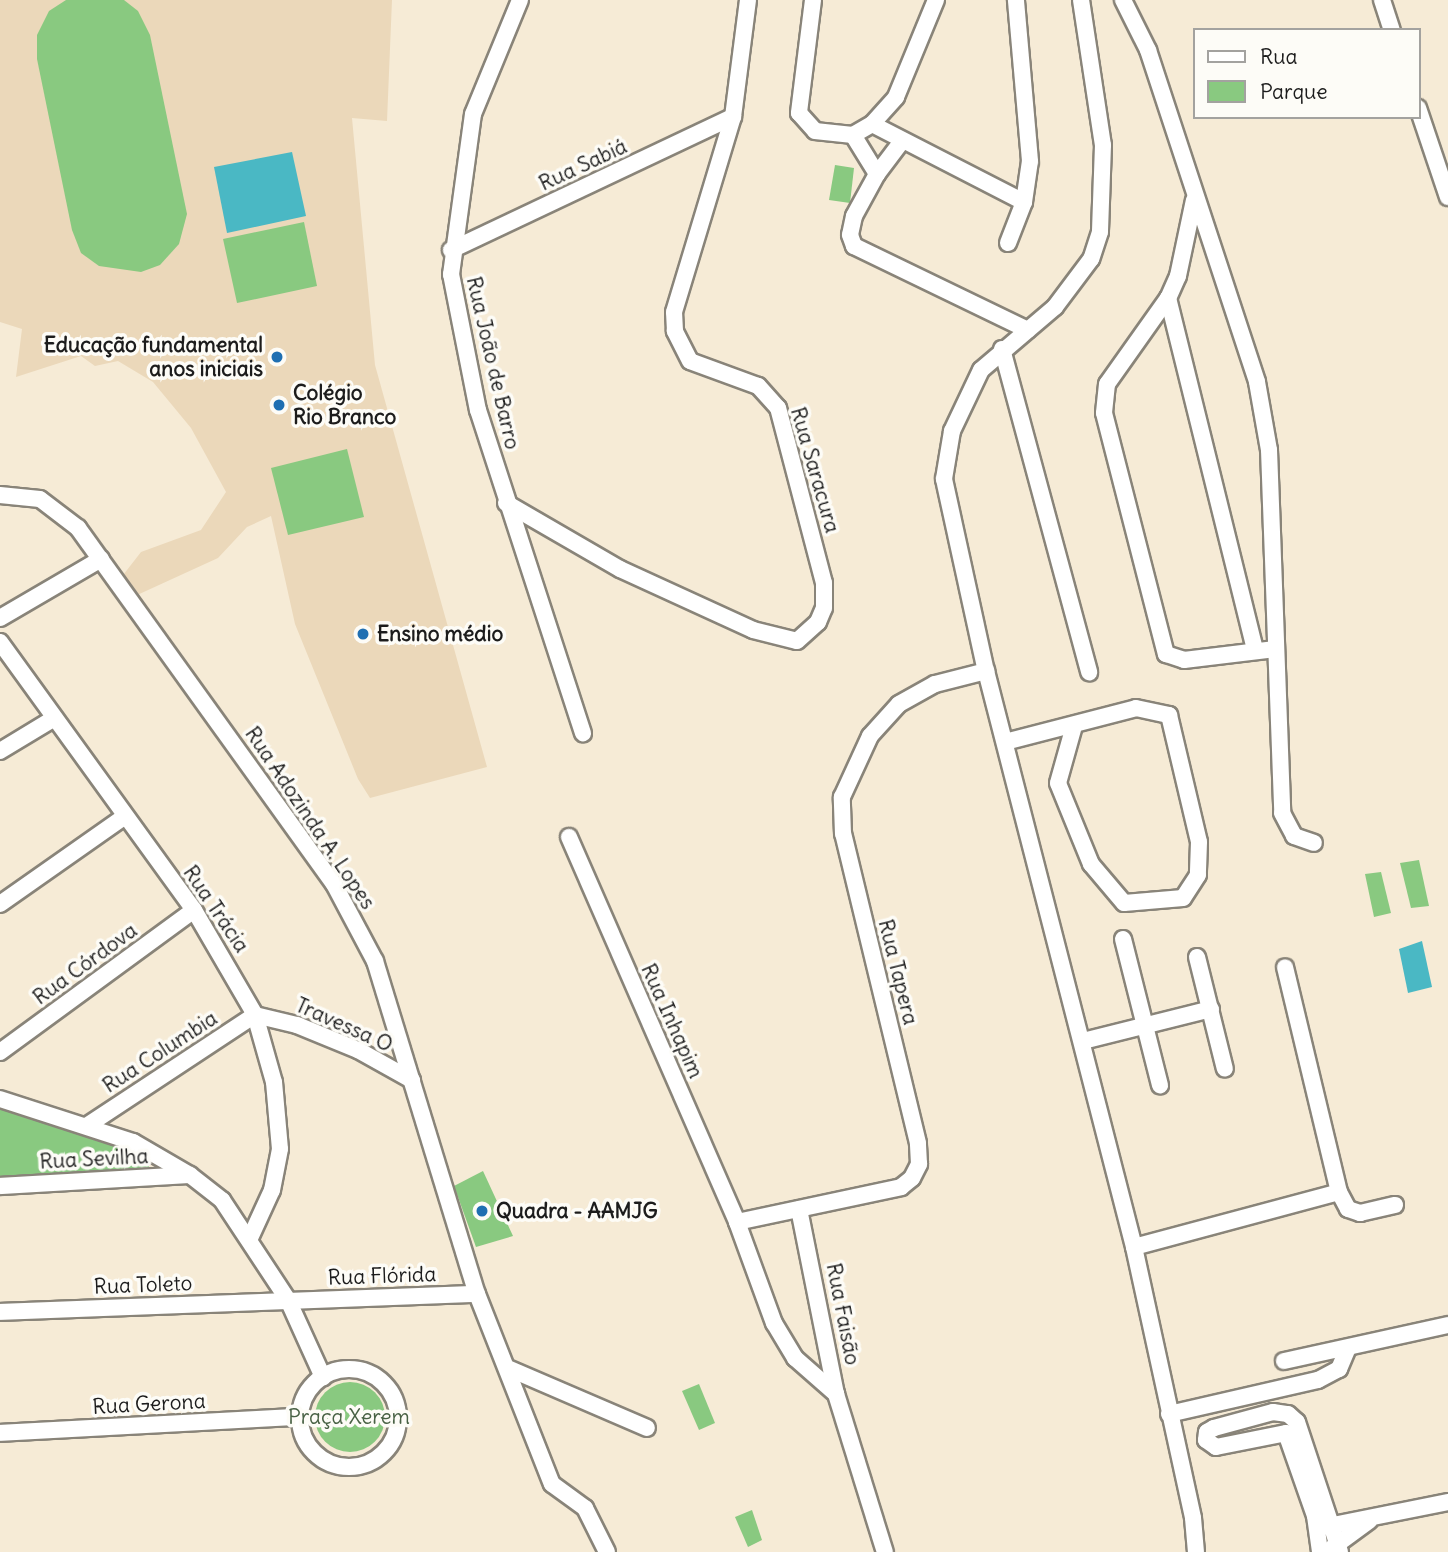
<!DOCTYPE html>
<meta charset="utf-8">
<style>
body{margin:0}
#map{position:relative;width:1448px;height:1552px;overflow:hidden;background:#f6ebd6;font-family:Delius,sans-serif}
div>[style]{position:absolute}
.built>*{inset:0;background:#ebd8ba}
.green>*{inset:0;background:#89c980}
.round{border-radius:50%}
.water>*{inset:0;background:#4ab8c4}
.roads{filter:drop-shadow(2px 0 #898479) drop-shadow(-2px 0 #898479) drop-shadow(0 2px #898479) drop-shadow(0 -2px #898479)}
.minor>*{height:16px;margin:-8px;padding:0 8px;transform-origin:8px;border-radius:8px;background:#fff}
.minor>.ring{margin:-8px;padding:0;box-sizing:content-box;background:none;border:16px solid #fff;border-radius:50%}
.dots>*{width:19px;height:19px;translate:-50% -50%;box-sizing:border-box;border:4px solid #fdfcf7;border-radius:50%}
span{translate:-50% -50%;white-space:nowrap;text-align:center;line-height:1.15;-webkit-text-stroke:7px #fdfcf7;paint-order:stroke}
.street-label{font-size:21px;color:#1c1c1c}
.poi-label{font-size:21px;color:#1c1c1c;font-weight:700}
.right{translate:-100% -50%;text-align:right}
.left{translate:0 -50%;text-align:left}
.park-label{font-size:21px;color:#486144}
.legend{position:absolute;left:1193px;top:28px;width:228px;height:91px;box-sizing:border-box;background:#fdfcf7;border:2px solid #a3a29f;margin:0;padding:9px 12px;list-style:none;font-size:21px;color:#1c1c1c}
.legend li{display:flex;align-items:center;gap:14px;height:35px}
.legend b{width:35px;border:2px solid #a3a29f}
</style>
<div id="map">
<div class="built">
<i style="clip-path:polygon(0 0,392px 0,387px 121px,352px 118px,375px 365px,487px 767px,370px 798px,358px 779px,295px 624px,271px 516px,247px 527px,218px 558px,135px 596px,120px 579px,141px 552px,201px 530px,226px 492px,191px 428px,153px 382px,118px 361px,95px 366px,81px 356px,16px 377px,22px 329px,0 322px)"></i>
</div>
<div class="green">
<i style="clip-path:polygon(66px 0,124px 0,138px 11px,150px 35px,187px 214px,179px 244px,160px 265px,141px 272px,99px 266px,81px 253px,72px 230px,37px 59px,37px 35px,49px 11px)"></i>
<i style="clip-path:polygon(835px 165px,854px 168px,850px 203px,829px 200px)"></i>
<i style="clip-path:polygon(304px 222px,317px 286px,237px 303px,223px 239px)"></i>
<i style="clip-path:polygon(347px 449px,364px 517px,288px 535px,271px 468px)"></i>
<i style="clip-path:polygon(1419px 860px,1429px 906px,1411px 908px,1400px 863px)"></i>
<i style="clip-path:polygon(1381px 872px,1391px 913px,1374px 917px,1365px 874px)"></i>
<i style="clip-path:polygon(0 1106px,90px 1131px,145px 1155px,149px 1167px,0 1181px)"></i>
<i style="clip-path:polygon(483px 1171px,513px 1236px,476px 1247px,454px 1186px)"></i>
<i class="round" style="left:315px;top:1382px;width:70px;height:70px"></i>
<i style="clip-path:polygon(699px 1384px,715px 1423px,699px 1430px,682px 1391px)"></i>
<i style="clip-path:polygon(752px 1510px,762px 1540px,748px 1547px,735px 1517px)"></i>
</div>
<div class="water">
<i style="clip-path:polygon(292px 152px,306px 216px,227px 233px,214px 167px)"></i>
<i style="clip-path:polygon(1422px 941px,1432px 987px,1408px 993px,1399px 949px)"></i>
</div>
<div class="roads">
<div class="minor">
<i style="left:520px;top:0;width:123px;rotate:112.4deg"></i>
<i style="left:473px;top:114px;width:162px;rotate:97.8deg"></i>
<i style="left:451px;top:274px;width:139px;rotate:78.8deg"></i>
<i style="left:478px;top:410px;width:340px;rotate:72deg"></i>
<i style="left:813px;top:0;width:114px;rotate:97.1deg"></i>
<i style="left:799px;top:113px;width:24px;rotate:48deg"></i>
<i style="left:815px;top:131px;width:38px;rotate:6deg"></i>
<i style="left:853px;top:135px;width:22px;rotate:-30deg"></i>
<i style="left:872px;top:124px;width:36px;rotate:-48deg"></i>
<i style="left:896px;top:97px;width:105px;rotate:-67.6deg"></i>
<i style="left:1081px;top:0;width:147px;rotate:81.4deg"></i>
<i style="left:1103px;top:145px;width:87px;rotate:92deg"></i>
<i style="left:1100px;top:232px;width:28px;rotate:108deg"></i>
<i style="left:1091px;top:259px;width:60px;rotate:126.9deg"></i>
<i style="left:1055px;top:307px;width:97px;rotate:139.6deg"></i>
<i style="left:981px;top:370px;width:68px;rotate:115.4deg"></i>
<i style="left:952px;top:431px;width:49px;rotate:99.5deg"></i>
<i style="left:944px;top:479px;width:197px;rotate:77.7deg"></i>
<i style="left:986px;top:671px;width:595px;rotate:75.59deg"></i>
<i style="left:1134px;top:1247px;width:277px;rotate:77.7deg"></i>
<i style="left:1193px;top:1518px;width:34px;rotate:85deg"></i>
<i style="left:1123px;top:0;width:56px;rotate:63.4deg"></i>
<i style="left:1148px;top:50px;width:349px;rotate:71.8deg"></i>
<i style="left:1257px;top:382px;width:69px;rotate:80deg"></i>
<i style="left:1269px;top:450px;width:363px;rotate:87.9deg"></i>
<i style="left:1282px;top:813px;width:26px;rotate:62deg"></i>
<i style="left:1294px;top:836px;width:21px;rotate:19deg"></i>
<i style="left:1382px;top:0;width:32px;rotate:72deg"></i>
<i style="left:1418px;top:108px;width:94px;rotate:71.4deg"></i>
<i style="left:872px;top:124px;width:171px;rotate:27.2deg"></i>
<i style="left:853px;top:135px;width:46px;rotate:58.4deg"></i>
<i style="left:902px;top:141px;width:41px;rotate:127.1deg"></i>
<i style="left:877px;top:174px;width:48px;rotate:118.7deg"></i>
<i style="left:854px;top:216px;width:19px;rotate:102deg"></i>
<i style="left:850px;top:235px;width:12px;rotate:70deg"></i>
<i style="left:854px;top:246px;width:193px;rotate:25.8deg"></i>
<i style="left:1194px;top:200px;width:78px;rotate:101.9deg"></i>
<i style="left:1178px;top:276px;width:24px;rotate:114deg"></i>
<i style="left:1168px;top:298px;width:105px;rotate:125.3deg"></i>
<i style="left:1107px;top:384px;width:29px;rotate:96deg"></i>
<i style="left:1104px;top:413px;width:249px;rotate:75.6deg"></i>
<i style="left:1166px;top:654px;width:19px;rotate:18deg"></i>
<i style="left:1184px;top:660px;width:92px;rotate:-6.9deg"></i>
<i style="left:1008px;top:243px;width:44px;rotate:-68.7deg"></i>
<i style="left:1024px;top:202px;width:41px;rotate:-81.7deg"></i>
<i style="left:1030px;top:161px;width:162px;rotate:-95deg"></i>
<i style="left:451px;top:250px;width:312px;rotate:-25.3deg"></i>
<i style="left:1168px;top:298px;width:363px;rotate:76.1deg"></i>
<i style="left:1002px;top:349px;width:335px;rotate:74.9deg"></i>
<i style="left:0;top:495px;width:40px;rotate:5.7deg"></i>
<i style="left:40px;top:499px;width:48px;rotate:37.3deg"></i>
<i style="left:78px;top:528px;width:438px;rotate:54.3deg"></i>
<i style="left:334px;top:884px;width:87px;rotate:62deg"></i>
<i style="left:375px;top:961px;width:348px;rotate:73deg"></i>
<i style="left:477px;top:1294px;width:204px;rotate:68.5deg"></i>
<i style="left:552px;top:1484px;width:41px;rotate:36deg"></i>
<i style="left:585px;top:1508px;width:49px;rotate:63.4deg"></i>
<i style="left:506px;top:503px;width:132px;rotate:30.1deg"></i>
<i style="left:620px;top:569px;width:146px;rotate:24.6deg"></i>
<i style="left:753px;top:630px;width:45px;rotate:14deg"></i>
<i style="left:797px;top:641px;width:28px;rotate:-42deg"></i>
<i style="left:818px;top:622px;width:15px;rotate:-67deg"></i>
<i style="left:824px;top:608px;width:25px;rotate:-90deg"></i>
<i style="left:824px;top:583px;width:181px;rotate:-104.7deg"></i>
<i style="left:778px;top:408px;width:30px;rotate:-132deg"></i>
<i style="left:758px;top:386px;width:72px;rotate:-159.8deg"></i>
<i style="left:690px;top:361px;width:34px;rotate:-117deg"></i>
<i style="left:675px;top:331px;width:19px;rotate:-93deg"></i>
<i style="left:674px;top:312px;width:204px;rotate:-73.2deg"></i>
<i style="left:733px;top:117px;width:118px;rotate:-82.7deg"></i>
<i style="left:0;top:618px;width:117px;rotate:-30.3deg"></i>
<i style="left:0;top:642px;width:331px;rotate:54.1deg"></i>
<i style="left:194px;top:910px;width:121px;rotate:59.8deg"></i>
<i style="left:255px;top:1015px;width:70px;rotate:74.2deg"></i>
<i style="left:274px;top:1082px;width:67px;rotate:84.9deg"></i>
<i style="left:280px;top:1149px;width:42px;rotate:101deg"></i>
<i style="left:272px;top:1190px;width:53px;rotate:114.6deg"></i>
<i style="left:1005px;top:742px;width:135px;rotate:-14.5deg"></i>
<i style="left:1136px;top:708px;width:34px;rotate:12deg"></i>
<i style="left:1169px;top:715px;width:130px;rotate:76.7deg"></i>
<i style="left:1199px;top:842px;width:33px;rotate:92deg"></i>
<i style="left:1198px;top:875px;width:27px;rotate:123deg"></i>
<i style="left:1183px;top:898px;width:59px;rotate:175.2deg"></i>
<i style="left:1124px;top:903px;width:51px;rotate:-130.2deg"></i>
<i style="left:1091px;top:864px;width:87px;rotate:-112.2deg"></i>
<i style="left:1058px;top:783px;width:59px;rotate:-74.3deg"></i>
<i style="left:0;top:751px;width:62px;rotate:-31.1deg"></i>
<i style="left:569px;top:837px;width:420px;rotate:66.4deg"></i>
<i style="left:737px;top:1222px;width:108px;rotate:69.9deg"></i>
<i style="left:774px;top:1323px;width:41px;rotate:59deg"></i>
<i style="left:795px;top:1358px;width:55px;rotate:41.3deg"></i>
<i style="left:0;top:904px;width:151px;rotate:-35.1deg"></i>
<i style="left:1123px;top:939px;width:151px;rotate:75.8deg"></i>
<i style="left:1197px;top:957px;width:115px;rotate:76deg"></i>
<i style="left:1083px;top:1041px;width:132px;rotate:-14deg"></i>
<i style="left:0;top:1052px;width:240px;rotate:-36.2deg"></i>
<i style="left:0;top:1099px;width:140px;rotate:17.9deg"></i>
<i style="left:133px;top:1142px;width:66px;rotate:30.1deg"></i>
<i style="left:190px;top:1175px;width:41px;rotate:38deg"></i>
<i style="left:222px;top:1200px;width:120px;rotate:56.6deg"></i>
<i style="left:288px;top:1300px;width:85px;rotate:65.6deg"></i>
<i style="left:88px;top:1125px;width:200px;rotate:-33.4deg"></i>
<i style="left:255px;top:1015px;width:43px;rotate:13.4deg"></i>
<i style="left:297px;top:1025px;width:66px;rotate:22.3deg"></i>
<i style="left:358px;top:1050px;width:62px;rotate:29.1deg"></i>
<i style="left:0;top:1186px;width:190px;rotate:-3.3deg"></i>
<i style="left:1339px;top:1192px;width:19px;rotate:62deg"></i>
<i style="left:1348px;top:1209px;width:13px;rotate:18deg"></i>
<i style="left:1360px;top:1213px;width:36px;rotate:-13deg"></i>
<i style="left:799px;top:1209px;width:189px;rotate:78.7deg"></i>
<i style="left:836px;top:1394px;width:165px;rotate:72.8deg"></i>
<i style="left:737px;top:1222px;width:168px;rotate:-12deg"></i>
<i style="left:901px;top:1187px;width:14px;rotate:-39deg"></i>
<i style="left:912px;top:1178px;width:16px;rotate:-63deg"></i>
<i style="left:919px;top:1164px;width:21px;rotate:-93deg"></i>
<i style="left:918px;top:1143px;width:318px;rotate:-103.6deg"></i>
<i style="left:843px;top:834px;width:37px;rotate:-92deg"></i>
<i style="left:842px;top:797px;width:67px;rotate:-65.3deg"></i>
<i style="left:870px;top:736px;width:43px;rotate:-47.8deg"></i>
<i style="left:899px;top:704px;width:41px;rotate:-29.1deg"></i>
<i style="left:935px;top:684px;width:53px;rotate:-14.3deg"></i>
<i style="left:1134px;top:1247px;width:212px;rotate:-15deg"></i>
<i style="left:1339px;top:1192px;width:231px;rotate:-103.5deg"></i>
<i style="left:0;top:1312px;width:477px;rotate:-2.2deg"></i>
<i style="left:1284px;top:1361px;width:168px;rotate:-12.4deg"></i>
<i style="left:510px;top:1369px;width:149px;rotate:23.3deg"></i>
<i class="ring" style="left:300px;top:1369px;width:82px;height:82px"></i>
<i style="left:1169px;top:1414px;width:153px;rotate:-12.9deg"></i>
<i style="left:1318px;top:1380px;width:24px;rotate:-28deg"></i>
<i style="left:1339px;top:1369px;width:21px;rotate:-67deg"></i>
<i style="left:0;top:1433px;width:300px;rotate:-3.1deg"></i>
<i style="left:1206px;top:1440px;width:8px;rotate:-83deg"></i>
<i style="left:1207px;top:1432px;width:8px;rotate:-30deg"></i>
<i style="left:1214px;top:1428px;width:61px;rotate:-15.2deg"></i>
<i style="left:1273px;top:1412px;width:15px;rotate:8deg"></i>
<i style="left:1288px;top:1414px;width:12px;rotate:42deg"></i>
<i style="left:1297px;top:1422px;width:137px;rotate:71.7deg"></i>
<i style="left:1206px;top:1440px;width:12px;rotate:35deg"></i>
<i style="left:1216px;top:1447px;width:71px;rotate:-11.3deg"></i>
<i style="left:1286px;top:1433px;width:88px;rotate:70.7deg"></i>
<i style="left:1315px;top:1516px;width:36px;rotate:82deg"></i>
<i style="left:1323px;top:1527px;width:127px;rotate:-11.3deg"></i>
<i style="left:1332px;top:1548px;width:46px;rotate:-36.1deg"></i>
</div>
</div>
<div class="dots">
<i style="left:277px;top:357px;background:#1f6fb2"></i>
<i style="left:279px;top:405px;background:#1f6fb2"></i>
<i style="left:363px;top:634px;background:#1f6fb2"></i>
<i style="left:482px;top:1211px;background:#1f6fb2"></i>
</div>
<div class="street-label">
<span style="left:583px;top:165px;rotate:-25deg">Rua Sabiá</span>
<span style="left:493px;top:363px;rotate:77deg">Rua João de Barro</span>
<span style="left:815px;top:470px;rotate:74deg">Rua Saracura</span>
<span style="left:310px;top:818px;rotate:56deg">Rua Adozinda A. Lopes</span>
<span style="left:216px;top:909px;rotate:56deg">Rua Trácia</span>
<span style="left:85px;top:964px;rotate:-36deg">Rua Córdova</span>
<span style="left:898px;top:972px;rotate:76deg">Rua Tapera</span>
<span style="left:672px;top:1021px;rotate:66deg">Rua Inhapim</span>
<span style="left:344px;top:1025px;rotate:24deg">Travessa O</span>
<span style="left:160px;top:1052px;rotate:-33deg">Rua Columbia</span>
<span style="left:94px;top:1159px;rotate:-3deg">Rua Sevilha</span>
<span style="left:382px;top:1276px;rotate:-2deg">Rua Flórida</span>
<span style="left:143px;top:1285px;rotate:-2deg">Rua Toleto</span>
<span style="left:843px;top:1314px;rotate:79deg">Rua Faisão</span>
<span style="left:149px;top:1404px;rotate:-3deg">Rua Gerona</span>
</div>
<div class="poi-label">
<span class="right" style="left:263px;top:357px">Educação fundamental<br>anos iniciais</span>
<span class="left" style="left:293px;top:405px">Colégio<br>Rio Branco</span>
<span class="left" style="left:377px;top:634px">Ensino médio</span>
<span class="left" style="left:496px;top:1211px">Quadra - AAMJG</span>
</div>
<div class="park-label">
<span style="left:349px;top:1417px">Praça Xerem</span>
</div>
<ul class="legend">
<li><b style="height:9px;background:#fff"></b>Rua</li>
<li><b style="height:19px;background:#89c980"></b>Parque</li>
</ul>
</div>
